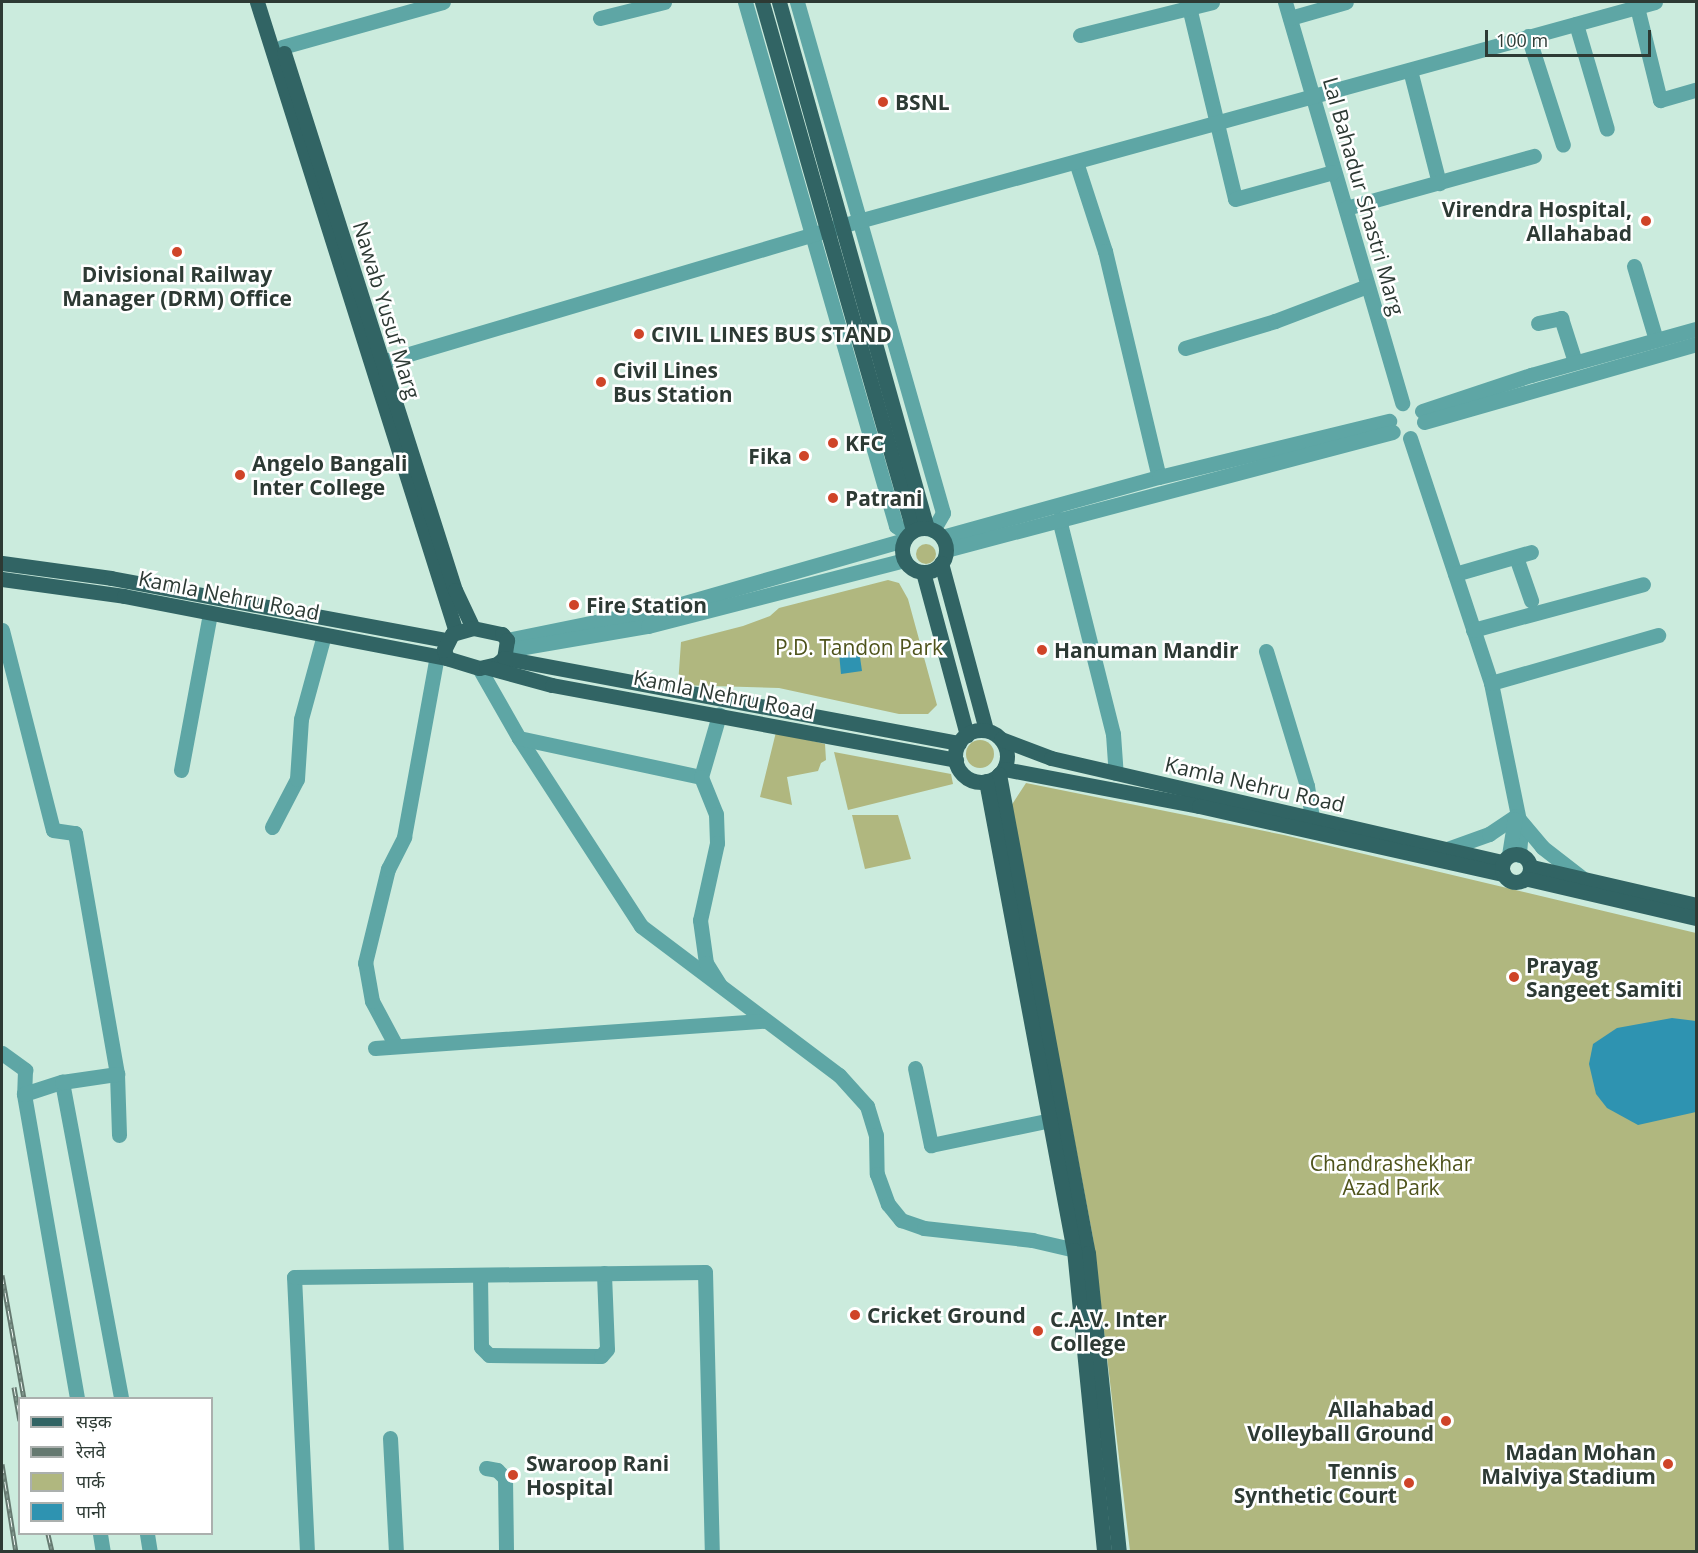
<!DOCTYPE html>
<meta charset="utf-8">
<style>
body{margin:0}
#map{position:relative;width:1698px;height:1553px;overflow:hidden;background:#cbebdd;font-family:"Open Sans","Noto Sans Devanagari",sans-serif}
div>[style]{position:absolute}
.green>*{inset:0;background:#b0b77f}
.round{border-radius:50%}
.water>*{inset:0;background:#2e93b1}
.minor>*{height:15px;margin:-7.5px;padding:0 7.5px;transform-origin:7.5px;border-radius:7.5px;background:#5ea6a5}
.major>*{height:15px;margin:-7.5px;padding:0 7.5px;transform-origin:7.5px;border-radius:7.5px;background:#316464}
.major>.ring{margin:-7.5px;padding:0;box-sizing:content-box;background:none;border:15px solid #316464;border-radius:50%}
.rail>*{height:5px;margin-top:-2.5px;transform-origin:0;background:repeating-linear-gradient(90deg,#fff 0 9px,#657970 0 18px);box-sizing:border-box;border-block:2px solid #657970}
.dots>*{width:16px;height:16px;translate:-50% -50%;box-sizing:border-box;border:3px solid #fff;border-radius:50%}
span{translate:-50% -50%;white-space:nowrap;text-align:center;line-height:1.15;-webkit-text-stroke:5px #fff;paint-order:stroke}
.poi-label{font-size:21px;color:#2d3a34;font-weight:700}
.left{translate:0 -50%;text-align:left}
.right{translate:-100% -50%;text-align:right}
.street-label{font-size:21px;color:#2d3a34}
.park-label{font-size:21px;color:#4e531b}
.frame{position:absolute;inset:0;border:3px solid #2d3a34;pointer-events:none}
.legend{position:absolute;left:18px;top:1397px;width:195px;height:138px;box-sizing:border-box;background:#fff;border:2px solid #abb0ae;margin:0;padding:8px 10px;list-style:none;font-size:18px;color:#2d3a34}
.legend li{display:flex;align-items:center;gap:12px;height:30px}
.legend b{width:30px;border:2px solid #abb0ae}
.scale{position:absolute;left:1485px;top:30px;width:166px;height:27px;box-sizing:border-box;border:3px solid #2d3a34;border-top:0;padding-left:8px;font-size:18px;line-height:21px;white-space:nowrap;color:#2d3a34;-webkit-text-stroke:4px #fff;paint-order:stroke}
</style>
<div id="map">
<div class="green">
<i class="round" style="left:916px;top:544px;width:20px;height:20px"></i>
<i style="clip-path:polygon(888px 580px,899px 583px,908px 599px,937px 705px,928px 714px,899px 714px,779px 688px,678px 685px,681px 642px,743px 626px,770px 616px,779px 608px)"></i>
<i style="clip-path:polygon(776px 732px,825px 744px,826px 760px,821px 763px,818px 771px,787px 777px,792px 805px,760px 797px)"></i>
<i class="round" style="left:966px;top:740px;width:28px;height:28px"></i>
<i style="clip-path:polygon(834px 752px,951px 774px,953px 784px,848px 810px)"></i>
<i style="clip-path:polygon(1026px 783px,1284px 835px,1696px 933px,1696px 1551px,1130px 1551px,1093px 1238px,1011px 806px)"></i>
<i style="clip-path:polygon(852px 815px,898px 815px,911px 859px,865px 869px)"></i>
</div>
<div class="water">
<i style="clip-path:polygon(859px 650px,862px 671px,841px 674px,839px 653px)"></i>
<i style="clip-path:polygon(1672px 1018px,1696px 1021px,1696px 1112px,1638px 1125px,1607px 1108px,1596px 1094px,1589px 1064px,1593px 1044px,1617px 1028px)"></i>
</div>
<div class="minor">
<i style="left:745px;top:2px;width:545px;rotate:73.92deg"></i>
<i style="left:896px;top:526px;width:14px;rotate:34deg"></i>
<i style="left:797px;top:2px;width:531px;rotate:74.05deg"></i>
<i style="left:943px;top:513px;width:20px;rotate:120deg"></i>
<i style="left:1285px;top:2px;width:418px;rotate:73.7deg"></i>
<i style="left:1189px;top:7px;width:197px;rotate:76.5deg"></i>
<i style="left:1235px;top:199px;width:102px;rotate:-15.4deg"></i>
<i style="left:1637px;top:7px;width:96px;rotate:76.1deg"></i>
<i style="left:1660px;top:100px;width:37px;rotate:-16deg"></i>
<i style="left:600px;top:18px;width:66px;rotate:-14deg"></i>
<i style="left:1290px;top:18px;width:58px;rotate:-15.9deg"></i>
<i style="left:1576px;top:24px;width:109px;rotate:73.6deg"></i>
<i style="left:1080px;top:35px;width:136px;rotate:-14deg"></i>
<i style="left:1528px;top:36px;width:114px;rotate:72.2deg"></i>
<i style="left:282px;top:47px;width:167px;rotate:-15.6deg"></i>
<i style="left:1410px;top:70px;width:117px;rotate:75.6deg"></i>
<i style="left:1076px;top:162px;width:94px;rotate:72deg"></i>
<i style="left:1105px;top:251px;width:232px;rotate:76.6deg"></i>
<i style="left:1346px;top:208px;width:195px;rotate:-15.5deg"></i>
<i style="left:1634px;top:266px;width:77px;rotate:73.4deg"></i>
<i style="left:1538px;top:323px;width:24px;rotate:-12deg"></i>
<i style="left:1561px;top:318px;width:46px;rotate:72.3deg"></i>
<i style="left:1185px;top:348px;width:94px;rotate:-16.7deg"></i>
<i style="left:1275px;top:321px;width:98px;rotate:-20.8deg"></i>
<i style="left:382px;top:362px;width:482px;rotate:-16.5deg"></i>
<i style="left:844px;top:225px;width:841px;rotate:-15.37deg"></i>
<i style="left:1422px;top:411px;width:115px;rotate:-18.3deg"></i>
<i style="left:1531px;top:375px;width:171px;rotate:-15.6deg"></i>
<i style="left:1424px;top:422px;width:283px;rotate:-16deg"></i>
<i style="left:1410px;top:438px;width:258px;rotate:71.7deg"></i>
<i style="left:1491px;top:683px;width:150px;rotate:78.5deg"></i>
<i style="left:1521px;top:830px;width:25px;rotate:95deg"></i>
<i style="left:1059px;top:519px;width:222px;rotate:75.9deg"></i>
<i style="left:1113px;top:734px;width:39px;rotate:86deg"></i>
<i style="left:942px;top:537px;width:225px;rotate:-15.5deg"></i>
<i style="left:1159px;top:477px;width:237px;rotate:-13.7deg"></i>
<i style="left:946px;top:550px;width:462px;rotate:-14.8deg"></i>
<i style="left:1516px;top:557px;width:46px;rotate:70.8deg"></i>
<i style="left:1455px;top:574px;width:79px;rotate:-16.1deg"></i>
<i style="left:2px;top:630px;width:206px;rotate:75.7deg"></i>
<i style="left:53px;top:830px;width:22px;rotate:8deg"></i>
<i style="left:75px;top:833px;width:245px;rotate:80.1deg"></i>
<i style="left:117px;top:1074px;width:61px;rotate:88.1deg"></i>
<i style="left:1473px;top:630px;width:176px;rotate:-15.1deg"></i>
<i style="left:507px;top:640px;width:170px;rotate:-11.5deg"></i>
<i style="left:674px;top:606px;width:239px;rotate:-16deg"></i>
<i style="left:507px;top:650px;width:143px;rotate:-9.7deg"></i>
<i style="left:648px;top:626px;width:265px;rotate:-14.4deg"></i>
<i style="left:1266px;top:651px;width:141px;rotate:73.1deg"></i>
<i style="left:1307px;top:786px;width:33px;rotate:81deg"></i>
<i style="left:479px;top:668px;width:81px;rotate:60.3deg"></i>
<i style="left:519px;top:738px;width:224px;rotate:57deg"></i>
<i style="left:641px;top:926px;width:248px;rotate:37deg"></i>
<i style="left:839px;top:1075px;width:42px;rotate:47.9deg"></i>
<i style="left:867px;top:1106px;width:30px;rotate:73deg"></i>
<i style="left:876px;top:1135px;width:39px;rotate:89deg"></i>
<i style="left:877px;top:1174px;width:32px;rotate:70deg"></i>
<i style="left:888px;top:1204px;width:21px;rotate:51deg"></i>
<i style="left:901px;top:1220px;width:24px;rotate:19deg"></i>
<i style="left:924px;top:1228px;width:109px;rotate:6.3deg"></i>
<i style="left:1032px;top:1240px;width:53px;rotate:13deg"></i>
<i style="left:1491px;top:683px;width:174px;rotate:-16deg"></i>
<i style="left:519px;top:738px;width:186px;rotate:12.1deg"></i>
<i style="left:701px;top:777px;width:65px;rotate:-73.8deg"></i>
<i style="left:181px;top:770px;width:160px;rotate:-79.5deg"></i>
<i style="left:701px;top:777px;width:40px;rotate:68deg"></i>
<i style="left:716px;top:814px;width:29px;rotate:88deg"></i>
<i style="left:717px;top:843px;width:79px;rotate:102.4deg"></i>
<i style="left:700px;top:920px;width:43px;rotate:82.1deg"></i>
<i style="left:706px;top:963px;width:25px;rotate:58deg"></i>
<i style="left:1518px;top:818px;width:38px;rotate:50deg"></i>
<i style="left:1542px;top:847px;width:51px;rotate:37.8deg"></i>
<i style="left:272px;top:827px;width:54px;rotate:-62.5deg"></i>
<i style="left:297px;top:779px;width:60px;rotate:-86.2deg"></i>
<i style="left:301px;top:719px;width:87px;rotate:-74.7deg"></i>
<i style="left:1447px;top:849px;width:45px;rotate:-19.7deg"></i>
<i style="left:1489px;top:834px;width:32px;rotate:-34deg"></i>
<i style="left:1509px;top:855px;width:36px;rotate:-81deg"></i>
<i style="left:396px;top:1046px;width:51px;rotate:-118.1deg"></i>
<i style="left:372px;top:1001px;width:39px;rotate:-100deg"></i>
<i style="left:365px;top:963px;width:97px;rotate:-76.3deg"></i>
<i style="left:388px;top:869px;width:36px;rotate:-63deg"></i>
<i style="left:404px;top:837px;width:184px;rotate:-79.7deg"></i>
<i style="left:375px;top:1048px;width:391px;rotate:-4deg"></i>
<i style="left:2px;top:1053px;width:29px;rotate:36deg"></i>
<i style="left:25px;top:1070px;width:24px;rotate:92deg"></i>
<i style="left:915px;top:1068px;width:79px;rotate:78.3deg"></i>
<i style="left:931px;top:1145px;width:132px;rotate:-11.8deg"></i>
<i style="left:62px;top:1082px;width:321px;rotate:79.4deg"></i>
<i style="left:480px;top:1275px;width:72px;rotate:89.2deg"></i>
<i style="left:481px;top:1347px;width:11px;rotate:45deg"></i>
<i style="left:489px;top:1355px;width:112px;rotate:0.5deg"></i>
<i style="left:601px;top:1356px;width:9px;rotate:-49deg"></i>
<i style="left:607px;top:1349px;width:76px;rotate:-92.3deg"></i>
<i style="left:77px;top:1398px;width:309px;rotate:-99.9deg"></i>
<i style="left:24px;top:1094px;width:40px;rotate:-18deg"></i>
<i style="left:62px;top:1082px;width:56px;rotate:-8.3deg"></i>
<i style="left:390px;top:1438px;width:114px;rotate:87deg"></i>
<i style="left:486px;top:1468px;width:11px;rotate:10deg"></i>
<i style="left:497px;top:1470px;width:11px;rotate:45deg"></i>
<i style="left:505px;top:1478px;width:74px;rotate:89.2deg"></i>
<i style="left:100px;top:1534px;width:18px;rotate:81deg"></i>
<i style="left:147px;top:1534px;width:18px;rotate:81deg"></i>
<i style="left:307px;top:1552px;width:275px;rotate:-92.7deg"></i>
<i style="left:294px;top:1277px;width:411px;rotate:-0.7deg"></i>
<i style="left:705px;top:1272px;width:280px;rotate:88.6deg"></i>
</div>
<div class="major">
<i style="left:257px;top:2px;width:661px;rotate:72.47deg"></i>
<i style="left:762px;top:2px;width:549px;rotate:74.04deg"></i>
<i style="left:779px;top:2px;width:546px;rotate:74.29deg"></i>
<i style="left:284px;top:53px;width:564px;rotate:72.34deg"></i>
<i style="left:455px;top:590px;width:42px;rotate:64.7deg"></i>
<i class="ring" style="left:902px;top:528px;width:29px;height:29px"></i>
<i style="left:2px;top:563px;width:110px;rotate:7.8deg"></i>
<i style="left:111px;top:578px;width:341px;rotate:10.5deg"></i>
<i style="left:941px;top:563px;width:173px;rotate:74.9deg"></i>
<i style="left:923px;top:572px;width:169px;rotate:74.9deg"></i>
<i style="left:2px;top:579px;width:123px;rotate:7.9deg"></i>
<i style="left:124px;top:596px;width:329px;rotate:10.9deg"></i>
<i style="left:473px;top:628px;width:30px;rotate:12deg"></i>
<i style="left:502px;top:634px;width:8px;rotate:50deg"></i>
<i style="left:507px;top:640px;width:18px;rotate:99deg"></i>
<i style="left:504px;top:658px;width:9px;rotate:139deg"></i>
<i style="left:497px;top:664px;width:18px;rotate:167deg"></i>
<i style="left:479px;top:668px;width:34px;rotate:-163deg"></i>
<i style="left:447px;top:658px;width:9px;rotate:-111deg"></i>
<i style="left:444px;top:650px;width:18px;rotate:-63deg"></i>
<i style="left:452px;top:634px;width:22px;rotate:-16deg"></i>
<i style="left:504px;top:658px;width:463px;rotate:10.6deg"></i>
<i style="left:486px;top:667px;width:68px;rotate:15.3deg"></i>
<i style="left:552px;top:685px;width:411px;rotate:10.5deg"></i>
<i class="ring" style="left:955px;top:730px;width:37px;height:37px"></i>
<i style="left:1001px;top:739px;width:53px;rotate:20.8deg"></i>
<i style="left:1051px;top:758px;width:463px;rotate:13deg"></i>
<i style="left:1004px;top:769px;width:198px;rotate:10.7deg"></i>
<i style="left:1199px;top:806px;width:312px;rotate:12.6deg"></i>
<i style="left:999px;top:774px;width:487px;rotate:79.5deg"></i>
<i style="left:1088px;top:1253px;width:301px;rotate:84.1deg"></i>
<i style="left:986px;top:781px;width:477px;rotate:79.4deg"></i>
<i style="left:1074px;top:1250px;width:303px;rotate:84.3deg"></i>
<i class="ring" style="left:1502px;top:854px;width:13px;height:13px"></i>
<i style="left:1532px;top:867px;width:168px;rotate:13deg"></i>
<i style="left:1528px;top:879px;width:172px;rotate:13.1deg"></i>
</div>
<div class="rail">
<i style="left:2px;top:1275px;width:125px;rotate:79.9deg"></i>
<i style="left:14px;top:1387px;width:34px;rotate:80deg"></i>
<i style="left:2px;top:1464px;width:89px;rotate:81deg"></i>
<i style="left:48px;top:1534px;width:18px;rotate:77deg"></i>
</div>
<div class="dots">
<i style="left:883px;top:102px;background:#cf4428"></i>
<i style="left:1646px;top:221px;background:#cf4428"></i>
<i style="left:177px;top:252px;background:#cf4428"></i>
<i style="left:639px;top:334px;background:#cf4428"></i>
<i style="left:601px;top:382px;background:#cf4428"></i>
<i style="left:833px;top:443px;background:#cf4428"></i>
<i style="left:804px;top:456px;background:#cf4428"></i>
<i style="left:240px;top:475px;background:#cf4428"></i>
<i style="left:833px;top:498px;background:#cf4428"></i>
<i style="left:574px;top:605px;background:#cf4428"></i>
<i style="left:1042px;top:650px;background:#cf4428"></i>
<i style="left:1514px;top:977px;background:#cf4428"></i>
<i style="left:855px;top:1315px;background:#cf4428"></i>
<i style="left:1038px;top:1331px;background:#cf4428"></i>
<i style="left:1446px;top:1421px;background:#cf4428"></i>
<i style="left:1668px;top:1464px;background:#cf4428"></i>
<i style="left:513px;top:1475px;background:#cf4428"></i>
<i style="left:1409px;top:1483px;background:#cf4428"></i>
</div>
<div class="poi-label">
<span class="left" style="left:895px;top:102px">BSNL</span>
<span class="right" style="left:1632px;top:221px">Virendra Hospital,<br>Allahabad</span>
<span style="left:177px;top:286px">Divisional Railway<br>Manager (DRM) Office</span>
<span class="left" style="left:651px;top:334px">CIVIL LINES BUS STAND</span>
<span class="left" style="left:613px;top:382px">Civil Lines<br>Bus Station</span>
<span class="left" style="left:845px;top:443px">KFC</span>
<span class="right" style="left:792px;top:456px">Fika</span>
<span class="left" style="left:252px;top:475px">Angelo Bangali<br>Inter College</span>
<span class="left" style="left:845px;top:498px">Patrani</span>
<span class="left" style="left:586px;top:605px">Fire Station</span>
<span class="left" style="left:1054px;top:650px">Hanuman Mandir</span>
<span class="left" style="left:1526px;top:977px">Prayag<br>Sangeet Samiti</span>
<span class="left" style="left:867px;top:1315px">Cricket Ground</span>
<span class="left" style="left:1050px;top:1331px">C.A.V. Inter<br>College</span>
<span class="right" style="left:1434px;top:1421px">Allahabad<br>Volleyball Ground</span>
<span class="right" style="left:1656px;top:1464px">Madan Mohan<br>Malviya Stadium</span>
<span class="left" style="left:526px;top:1475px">Swaroop Rani<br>Hospital</span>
<span class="right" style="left:1397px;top:1483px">Tennis<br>Synthetic Court</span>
</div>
<div class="street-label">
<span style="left:1364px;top:196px;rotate:74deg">Lal Bahadur Shastri Marg</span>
<span style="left:387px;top:310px;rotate:73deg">Nawab Yusuf Marg</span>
<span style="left:229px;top:595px;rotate:11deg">Kamla Nehru Road</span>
<span style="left:724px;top:694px;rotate:11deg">Kamla Nehru Road</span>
<span style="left:1255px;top:784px;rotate:13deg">Kamla Nehru Road</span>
</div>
<div class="park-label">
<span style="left:859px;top:647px">P.D. Tandon Park</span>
<span style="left:1391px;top:1175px">Chandrashekhar<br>Azad Park</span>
</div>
<div class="frame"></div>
<ul class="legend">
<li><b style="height:8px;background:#316464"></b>सड़क</li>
<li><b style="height:8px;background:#657970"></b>रेलवे</li>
<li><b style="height:16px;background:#b0b77f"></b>पार्क</li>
<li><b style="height:16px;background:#2e93b1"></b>पानी</li>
</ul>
<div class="scale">100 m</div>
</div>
